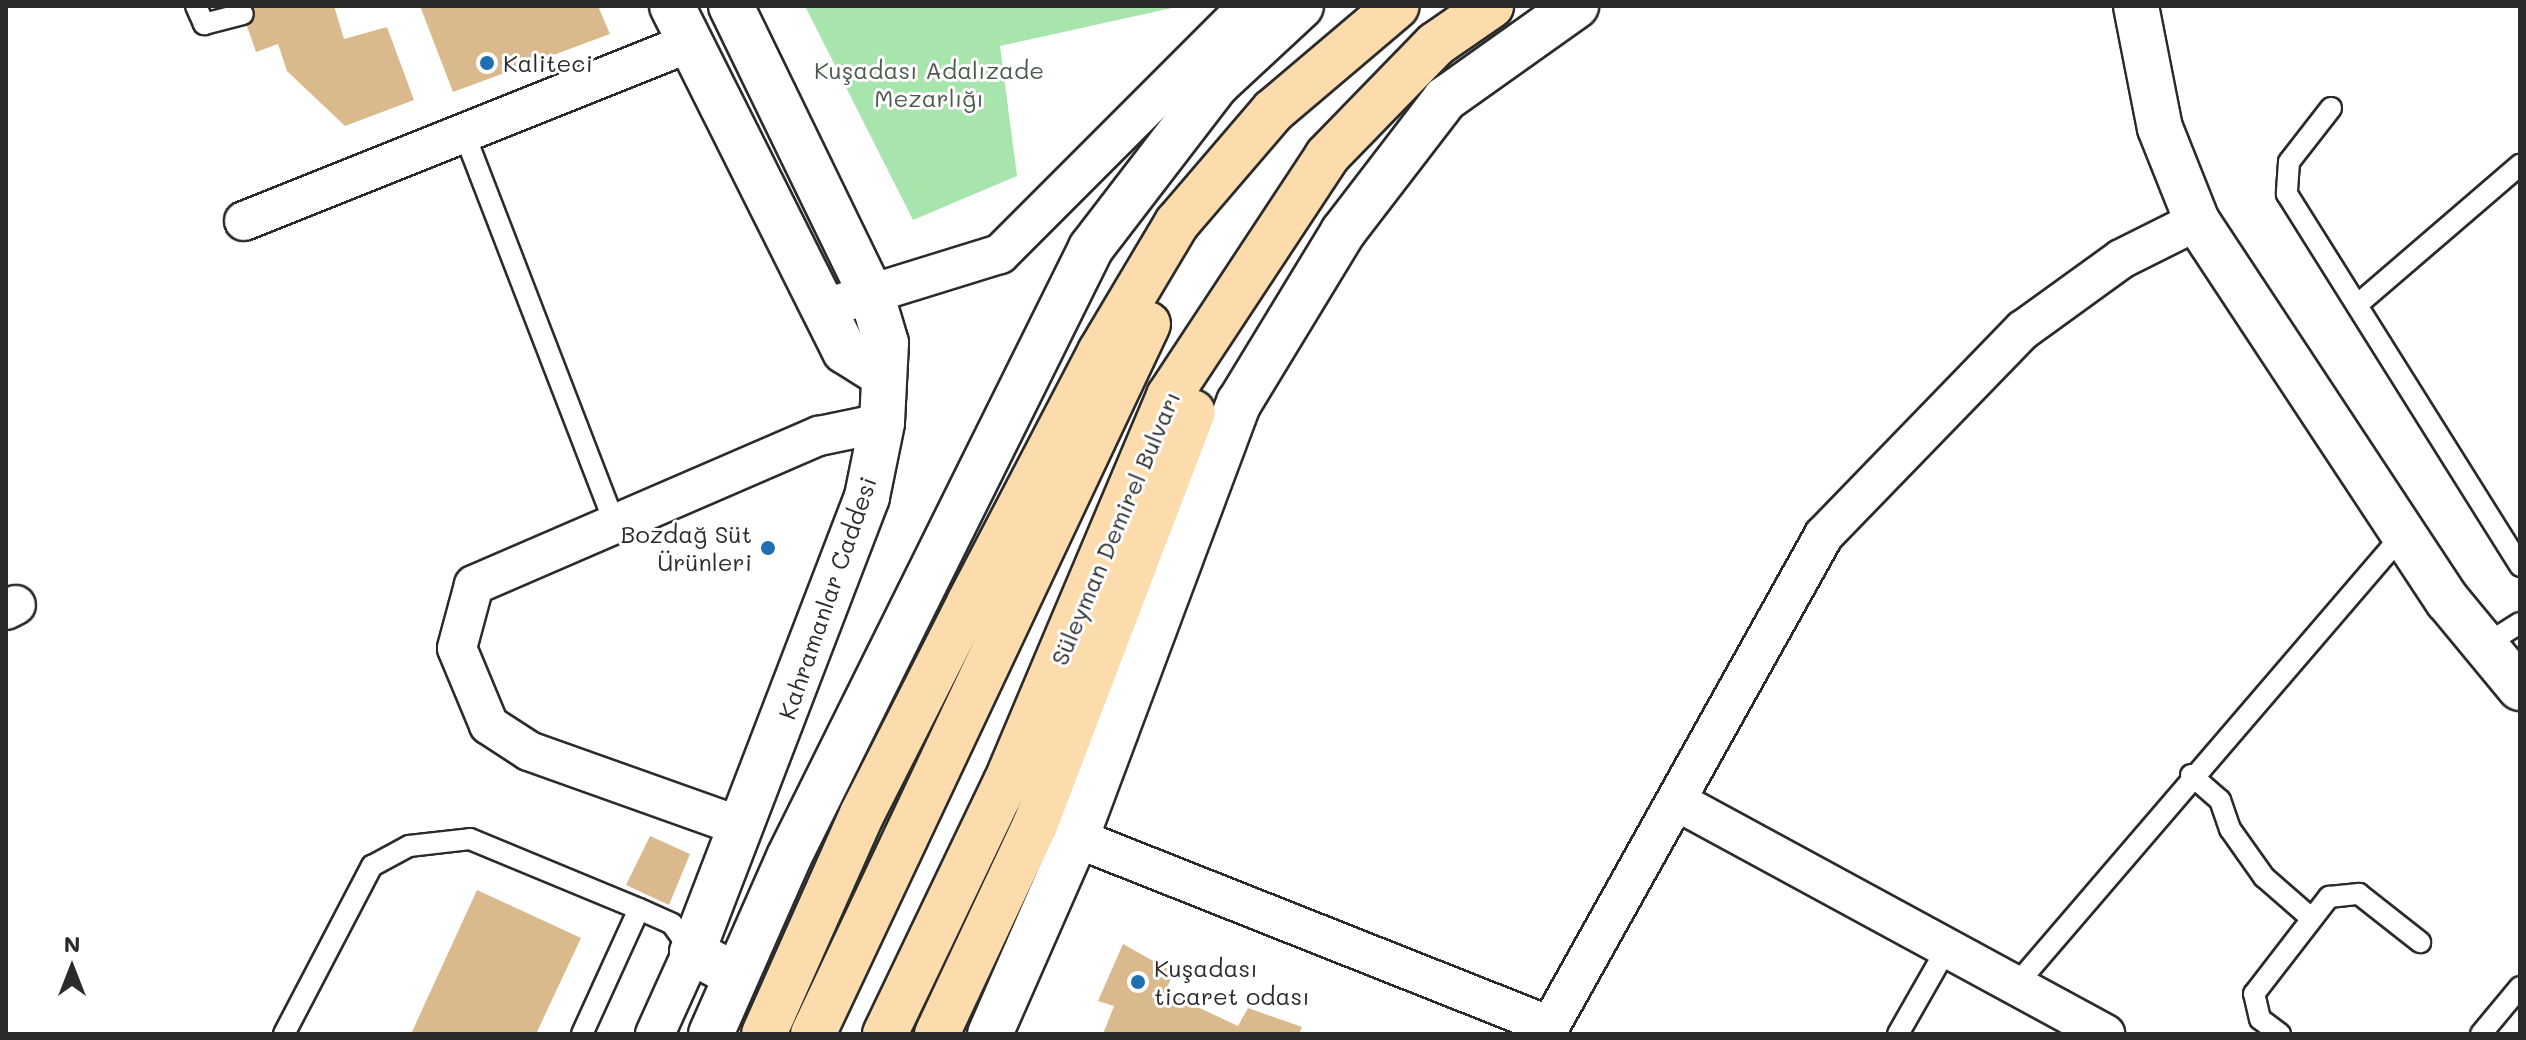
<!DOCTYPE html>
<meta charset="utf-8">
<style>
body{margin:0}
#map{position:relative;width:2526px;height:1040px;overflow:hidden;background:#fff;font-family:Mali,sans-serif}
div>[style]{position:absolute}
.green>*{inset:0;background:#a7e5ad}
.building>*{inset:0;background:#daba8d}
.roads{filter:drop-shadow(2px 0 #2b2b2b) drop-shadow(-2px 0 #2b2b2b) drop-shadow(0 2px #2b2b2b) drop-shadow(0 -2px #2b2b2b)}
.lane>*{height:20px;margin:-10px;padding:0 10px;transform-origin:10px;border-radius:10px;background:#fff}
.street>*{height:38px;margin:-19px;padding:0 19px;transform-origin:19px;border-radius:19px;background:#fff}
.secondary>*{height:44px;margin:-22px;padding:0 22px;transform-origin:22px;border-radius:22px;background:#fff}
.highway>*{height:44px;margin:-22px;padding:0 22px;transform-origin:22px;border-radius:22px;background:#fcdcac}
.dots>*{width:22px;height:22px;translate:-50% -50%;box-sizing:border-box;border:4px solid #fff;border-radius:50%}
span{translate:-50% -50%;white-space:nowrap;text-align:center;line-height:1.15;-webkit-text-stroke:6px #fff;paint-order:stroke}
.poi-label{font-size:24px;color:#2b2b2b}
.left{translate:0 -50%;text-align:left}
.right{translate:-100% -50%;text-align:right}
.park-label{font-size:24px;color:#4a5a4c}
.street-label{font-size:24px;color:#2b2b2b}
.frame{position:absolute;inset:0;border:8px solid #2b2b2b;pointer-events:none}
.north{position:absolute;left:32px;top:928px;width:80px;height:80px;-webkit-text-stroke:6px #fff;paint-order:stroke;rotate:0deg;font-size:22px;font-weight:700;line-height:32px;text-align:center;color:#2b2b2b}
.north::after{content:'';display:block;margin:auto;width:28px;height:36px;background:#2b2b2b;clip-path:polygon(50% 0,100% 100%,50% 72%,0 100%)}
</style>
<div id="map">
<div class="green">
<i style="clip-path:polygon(805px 6px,1181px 6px,1000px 46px,1017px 176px,913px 220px)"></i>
</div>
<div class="building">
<i style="clip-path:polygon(240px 6px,334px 6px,344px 39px,387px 27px,414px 100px,345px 126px,287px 71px,278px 44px,256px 52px)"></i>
<i style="clip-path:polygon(420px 6px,598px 6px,610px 34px,453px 92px)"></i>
<i style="clip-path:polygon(650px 836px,690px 854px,669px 905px,626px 885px)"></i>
<i style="clip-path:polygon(477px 890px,581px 938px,536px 1034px,411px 1034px)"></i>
<i style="clip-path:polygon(1123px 944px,1173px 972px,1166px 992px,1238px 1026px,1248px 1008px,1302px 1027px,1299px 1034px,1103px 1034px,1114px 1006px,1098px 1001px)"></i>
</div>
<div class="roads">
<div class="lane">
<i style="left:196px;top:6px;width:20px;rotate:66deg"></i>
<i style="left:204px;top:24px;width:40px;rotate:-14.4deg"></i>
<i style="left:2331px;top:108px;width:68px;rotate:127.9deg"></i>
<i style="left:2289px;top:162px;width:32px;rotate:94deg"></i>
<i style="left:2287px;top:194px;width:439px;rotate:57.9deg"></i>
<i style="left:464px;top:133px;width:419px;rotate:68.9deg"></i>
<i style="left:2357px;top:305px;width:215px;rotate:-40.7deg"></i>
<i style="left:2485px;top:645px;width:41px;rotate:-32.2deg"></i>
<i style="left:2191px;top:775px;width:38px;rotate:41deg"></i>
<i style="left:2220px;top:800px;width:31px;rotate:71deg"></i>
<i style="left:2230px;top:829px;width:59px;rotate:54.7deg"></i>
<i style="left:2264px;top:877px;width:62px;rotate:41.1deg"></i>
<i style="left:2016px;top:985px;width:596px;rotate:-49.36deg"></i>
<i style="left:284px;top:1034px;width:190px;rotate:-62.4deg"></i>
<i style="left:372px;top:866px;width:42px;rotate:-28.4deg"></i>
<i style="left:409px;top:846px;width:61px;rotate:-6.5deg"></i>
<i style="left:470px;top:839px;width:183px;rotate:22.5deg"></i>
<i style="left:582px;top:1034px;width:137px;rotate:-65.5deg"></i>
<i style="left:639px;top:909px;width:36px;rotate:24deg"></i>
<i style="left:672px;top:924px;width:34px;rotate:54deg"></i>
<i style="left:1898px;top:1034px;width:99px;rotate:-60.3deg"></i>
<i style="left:2280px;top:1034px;width:25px;rotate:-143deg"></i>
<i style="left:2260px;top:1019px;width:26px;rotate:-103deg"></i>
<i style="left:2254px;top:994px;width:123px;rotate:-52.3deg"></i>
<i style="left:2329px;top:897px;width:30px;rotate:-6deg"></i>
<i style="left:2359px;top:894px;width:78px;rotate:38.2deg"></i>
<i style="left:2481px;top:1034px;width:61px;rotate:-50.3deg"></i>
</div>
<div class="street">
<i style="left:244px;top:221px;width:480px;rotate:-21.8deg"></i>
<i style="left:822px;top:309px;width:186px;rotate:-17.2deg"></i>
<i style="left:1000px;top:254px;width:351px;rotate:-45deg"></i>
<i style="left:6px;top:610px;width:11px;rotate:-27deg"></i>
<i style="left:1680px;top:803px;width:484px;rotate:28.5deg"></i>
<i style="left:742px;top:827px;width:226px;rotate:-160.4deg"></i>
<i style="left:529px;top:751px;width:48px;rotate:-147deg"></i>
<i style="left:489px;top:725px;width:83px;rotate:-112.6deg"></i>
<i style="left:457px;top:648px;width:65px;rotate:-74.9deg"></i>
<i style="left:474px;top:585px;width:376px;rotate:-23.4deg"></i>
<i style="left:819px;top:436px;width:64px;rotate:-11.7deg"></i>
<i style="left:1076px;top:838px;width:510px;rotate:21.63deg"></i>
<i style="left:1550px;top:1026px;width:562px;rotate:-60.84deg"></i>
<i style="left:1824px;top:535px;width:286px;rotate:-45.9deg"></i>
<i style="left:2023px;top:330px;width:121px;rotate:-35.9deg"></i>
<i style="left:2121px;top:259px;width:85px;rotate:-26.6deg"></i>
<i style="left:655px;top:1034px;width:90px;rotate:-65.7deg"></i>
</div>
<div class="secondary">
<i style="left:672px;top:6px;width:386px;rotate:63.4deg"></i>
<i style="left:845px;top:351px;width:41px;rotate:32.2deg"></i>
<i style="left:731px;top:6px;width:322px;rotate:64.1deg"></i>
<i style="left:872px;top:296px;width:49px;rotate:73.4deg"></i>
<i style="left:886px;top:343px;width:80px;rotate:92.9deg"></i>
<i style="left:882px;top:423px;width:76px;rotate:101.5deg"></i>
<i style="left:867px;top:497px;width:487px;rotate:111deg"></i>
<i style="left:692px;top:952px;width:49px;rotate:28.1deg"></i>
<i style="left:2136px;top:6px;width:124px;rotate:78.9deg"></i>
<i style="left:2160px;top:128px;width:100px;rotate:68.3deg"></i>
<i style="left:2197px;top:221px;width:455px;rotate:56.6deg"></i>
<i style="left:2448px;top:601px;width:113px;rotate:50.4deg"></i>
<i style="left:711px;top:1034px;width:193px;rotate:-66.2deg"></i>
<i style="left:789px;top:857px;width:680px;rotate:-63.62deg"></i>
<i style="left:1091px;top:248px;width:205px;rotate:-52.5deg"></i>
<i style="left:1216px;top:85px;width:116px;rotate:-42.9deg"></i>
<i style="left:990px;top:1034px;width:214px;rotate:-66.3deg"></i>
<i style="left:1076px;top:838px;width:465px;rotate:-69.5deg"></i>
<i style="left:1239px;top:403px;width:200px;rotate:-58.7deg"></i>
<i style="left:1343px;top:232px;width:168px;rotate:-52.5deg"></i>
<i style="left:1445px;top:99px;width:161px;rotate:-35.4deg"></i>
</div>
<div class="highway">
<i style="left:764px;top:1034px;width:241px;rotate:-66deg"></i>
<i style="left:862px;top:814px;width:239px;rotate:-63.1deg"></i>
<i style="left:970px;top:601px;width:281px;rotate:-62.4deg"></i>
<i style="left:1100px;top:352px;width:150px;rotate:-59.2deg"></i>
<i style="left:1177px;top:223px;width:148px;rotate:-49.4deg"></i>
<i style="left:1273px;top:111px;width:162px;rotate:-40.3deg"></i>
<i style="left:813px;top:1034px;width:785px;rotate:-64.74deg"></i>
<i style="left:885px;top:1034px;width:280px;rotate:-64.4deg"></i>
<i style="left:1006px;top:782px;width:419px;rotate:-67.1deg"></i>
<i style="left:1169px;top:396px;width:287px;rotate:-56.6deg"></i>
<i style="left:1327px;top:156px;width:156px;rotate:-45.8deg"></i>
<i style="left:1436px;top:44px;width:67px;rotate:-34.6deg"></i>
<i style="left:937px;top:1034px;width:231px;rotate:-64.9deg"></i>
<i style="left:1035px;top:825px;width:442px;rotate:-69.1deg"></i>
</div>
</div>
<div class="dots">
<i style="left:487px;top:63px;background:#1f6fb2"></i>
<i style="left:768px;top:548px;background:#1f6fb2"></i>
<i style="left:1138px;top:982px;background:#1f6fb2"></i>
</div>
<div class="poi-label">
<span class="left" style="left:503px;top:63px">Kaliteci</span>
<span class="right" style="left:752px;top:548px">Bozdağ Süt<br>Ürünleri</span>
<span class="left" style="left:1154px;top:982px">Kuşadası<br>ticaret odası</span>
</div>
<div class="park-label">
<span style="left:929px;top:84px">Kuşadası Adalızade<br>Mezarlığı</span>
</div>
<div class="street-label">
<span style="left:1115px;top:528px;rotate:-67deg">Süleyman Demirel Bulvarı</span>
<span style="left:827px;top:598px;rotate:-71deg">Kahramanlar Caddesi</span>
</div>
<div class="frame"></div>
<div class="north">N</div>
</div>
